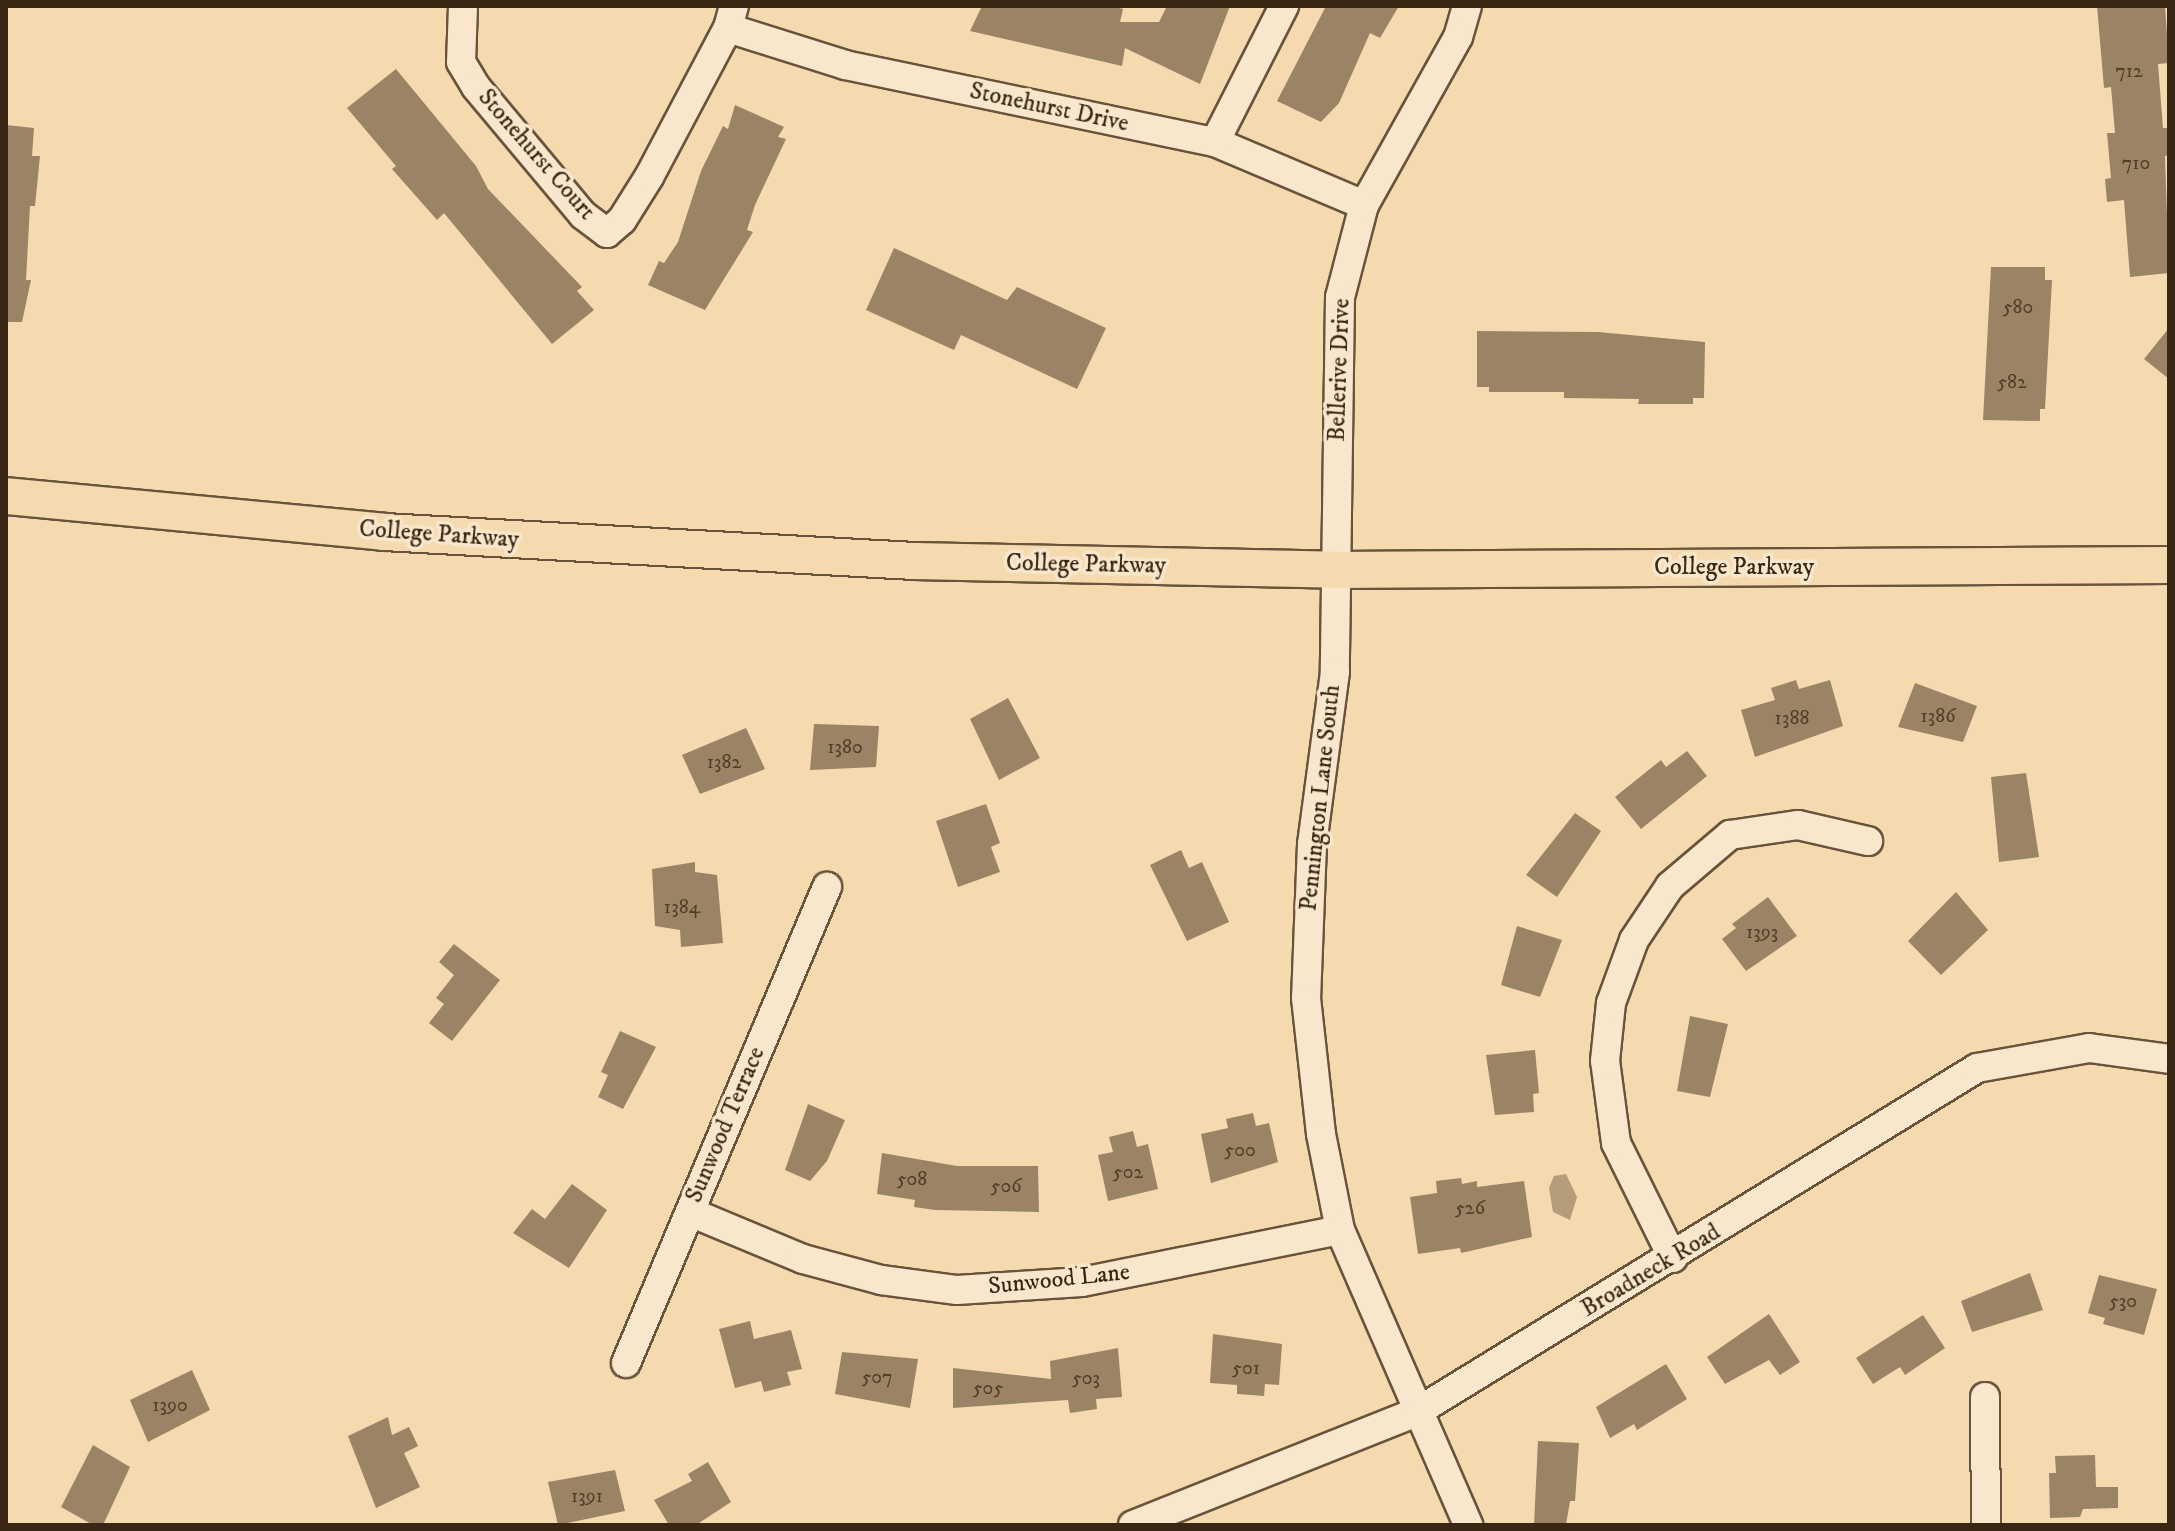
<!DOCTYPE html>
<style>
body{margin:0}
#map{position:relative;width:2175px;height:1531px;overflow:hidden;background:#f5dab0;font-family:"IM FELL DW Pica",serif}
div>[style]{position:absolute}
.water>*{inset:0;background:#b59d7b}
.building>*{inset:0;background:#9b8465}
.roads{filter:drop-shadow(2px 0 #69533b) drop-shadow(-2px 0 #69533b) drop-shadow(0 2px #69533b) drop-shadow(0 -2px #69533b)}
.minor>*{height:28px;margin:-14px;padding:0 14px;transform-origin:14px;border-radius:14px;background:#f8e7cc}
.major>*{height:36px;margin:-18px;padding:0 18px;transform-origin:18px;border-radius:18px;background:#f5dab0}
span{translate:-50% -50%;white-space:nowrap;text-align:center;line-height:1.15;-webkit-text-stroke:7px #f8e7cc;paint-order:stroke}
.number-label{font-size:20px;color:#523e28}
.number-label span{-webkit-text-stroke-width:0}
.street-label{font-size:24px;color:#3a2614}
.frame{position:absolute;inset:0;border:8px solid #3a2614;pointer-events:none}
</style>
<div id="map">
<div class="water">
<i style="clip-path:polygon(1566px 1174px,1577px 1197px,1570px 1220px,1553px 1212px,1549px 1188px,1554px 1176px)"></i>
</div>
<div class="building">
<i style="clip-path:polygon(982px 6px,1111px 6px,1123px 9px,1120px 22px,1159px 22px,1167px 6px,1230px 6px,1200px 84px,1125px 48px,1122px 66px,970px 31px)"></i>
<i style="clip-path:polygon(1326px 6px,1399px 6px,1380px 38px,1370px 33px,1339px 103px,1321px 122px,1277px 101px)"></i>
<i style="clip-path:polygon(2097px 6px,2165px 6px,2169px 63px,2158px 64px,2163px 128px,2169px 128px,2169px 155px,2165px 156px,2169px 273px,2130px 277px,2124px 200px,2107px 202px,2105px 179px,2111px 178px,2107px 133px,2115px 133px,2111px 87px,2104px 88px)"></i>
<i style="clip-path:polygon(396px 69px,476px 166px,488px 189px,582px 287px,577px 291px,594px 310px,552px 344px,444px 213px,437px 220px,392px 169px,396px 166px,347px 108px)"></i>
<i style="clip-path:polygon(735px 105px,784px 127px,778px 137px,786px 139px,755px 205px,747px 230px,753px 232px,705px 310px,648px 285px,659px 261px,664px 263px,678px 242px,701px 171px,723px 126px,728px 129px)"></i>
<i style="clip-path:polygon(6px 125px,34px 128px,32px 156px,40px 156px,35px 206px,30px 206px,26px 280px,31px 280px,22px 322px,6px 322px)"></i>
<i style="clip-path:polygon(894px 248px,1007px 300px,1017px 287px,1106px 328px,1077px 389px,961px 335px,954px 350px,866px 310px)"></i>
<i style="clip-path:polygon(1991px 267px,2045px 267px,2045px 280px,2052px 280px,2045px 409px,2040px 409px,2040px 421px,1983px 420px)"></i>
<i style="clip-path:polygon(2169px 328px,2169px 379px,2144px 359px)"></i>
<i style="clip-path:polygon(1477px 331px,1598px 332px,1705px 342px,1704px 398px,1693px 398px,1693px 404px,1638px 404px,1639px 399px,1564px 398px,1564px 392px,1489px 392px,1489px 387px,1477px 387px)"></i>
<i style="clip-path:polygon(1796px 680px,1799px 689px,1830px 680px,1843px 726px,1755px 757px,1741px 710px,1775px 700px,1771px 688px)"></i>
<i style="clip-path:polygon(1915px 683px,1977px 706px,1963px 742px,1898px 727px)"></i>
<i style="clip-path:polygon(1008px 698px,1040px 758px,999px 780px,970px 719px)"></i>
<i style="clip-path:polygon(814px 724px,879px 726px,876px 767px,810px 770px)"></i>
<i style="clip-path:polygon(746px 728px,765px 769px,700px 794px,682px 755px)"></i>
<i style="clip-path:polygon(1687px 751px,1707px 776px,1641px 829px,1615px 797px,1661px 760px,1666px 767px)"></i>
<i style="clip-path:polygon(2026px 773px,2039px 857px,1999px 862px,1991px 777px)"></i>
<i style="clip-path:polygon(986px 804px,1000px 843px,991px 847px,1000px 872px,958px 887px,936px 821px)"></i>
<i style="clip-path:polygon(1575px 813px,1601px 831px,1557px 897px,1526px 875px)"></i>
<i style="clip-path:polygon(1181px 850px,1189px 868px,1202px 862px,1229px 922px,1187px 941px,1150px 865px)"></i>
<i style="clip-path:polygon(695px 862px,695px 872px,717px 875px,723px 943px,681px 947px,680px 930px,655px 926px,652px 869px)"></i>
<i style="clip-path:polygon(1956px 892px,1988px 930px,1941px 975px,1908px 941px)"></i>
<i style="clip-path:polygon(1768px 897px,1797px 936px,1746px 971px,1722px 939px,1736px 928px,1732px 924px)"></i>
<i style="clip-path:polygon(1517px 926px,1562px 940px,1540px 997px,1501px 985px)"></i>
<i style="clip-path:polygon(454px 944px,500px 980px,452px 1041px,429px 1023px,444px 1004px,436px 998px,454px 975px,439px 962px)"></i>
<i style="clip-path:polygon(1690px 1016px,1728px 1024px,1710px 1097px,1677px 1091px)"></i>
<i style="clip-path:polygon(620px 1031px,656px 1047px,623px 1109px,598px 1097px,608px 1075px,601px 1072px)"></i>
<i style="clip-path:polygon(1535px 1050px,1539px 1093px,1533px 1094px,1534px 1112px,1495px 1115px,1486px 1055px)"></i>
<i style="clip-path:polygon(808px 1104px,845px 1120px,827px 1161px,810px 1181px,785px 1170px)"></i>
<i style="clip-path:polygon(1253px 1113px,1256px 1126px,1269px 1123px,1278px 1162px,1211px 1183px,1201px 1134px,1228px 1128px,1226px 1119px)"></i>
<i style="clip-path:polygon(1133px 1131px,1137px 1147px,1148px 1144px,1158px 1189px,1108px 1201px,1098px 1155px,1113px 1152px,1109px 1137px)"></i>
<i style="clip-path:polygon(882px 1153px,957px 1166px,1038px 1166px,1039px 1212px,935px 1210px,914px 1207px,915px 1200px,877px 1194px)"></i>
<i style="clip-path:polygon(1461px 1178px,1462px 1184px,1477px 1181px,1477px 1187px,1524px 1181px,1532px 1237px,1461px 1253px,1460px 1248px,1418px 1254px,1410px 1197px,1437px 1193px,1436px 1181px)"></i>
<i style="clip-path:polygon(572px 1184px,607px 1210px,569px 1268px,513px 1233px,532px 1209px,545px 1219px)"></i>
<i style="clip-path:polygon(2030px 1273px,2043px 1310px,1972px 1332px,1961px 1301px)"></i>
<i style="clip-path:polygon(2099px 1275px,2157px 1289px,2144px 1335px,2103px 1324px,2105px 1318px,2088px 1313px)"></i>
<i style="clip-path:polygon(1769px 1314px,1800px 1362px,1780px 1375px,1769px 1360px,1725px 1384px,1707px 1357px)"></i>
<i style="clip-path:polygon(1923px 1315px,1945px 1348px,1905px 1375px,1900px 1367px,1873px 1384px,1856px 1358px)"></i>
<i style="clip-path:polygon(750px 1321px,754px 1339px,791px 1330px,802px 1369px,787px 1372px,791px 1385px,764px 1392px,761px 1381px,735px 1388px,719px 1329px)"></i>
<i style="clip-path:polygon(1213px 1334px,1282px 1344px,1279px 1385px,1265px 1384px,1264px 1396px,1237px 1394px,1237px 1385px,1210px 1383px)"></i>
<i style="clip-path:polygon(1118px 1348px,1122px 1397px,1096px 1399px,1097px 1409px,1070px 1413px,1068px 1400px,953px 1408px,953px 1368px,1051px 1379px,1050px 1361px)"></i>
<i style="clip-path:polygon(842px 1352px,918px 1359px,910px 1408px,835px 1394px)"></i>
<i style="clip-path:polygon(1666px 1364px,1687px 1399px,1637px 1430px,1634px 1424px,1610px 1438px,1596px 1407px)"></i>
<i style="clip-path:polygon(192px 1370px,210px 1410px,148px 1442px,130px 1400px)"></i>
<i style="clip-path:polygon(388px 1417px,392px 1435px,409px 1427px,418px 1446px,404px 1453px,420px 1487px,376px 1508px,348px 1436px)"></i>
<i style="clip-path:polygon(1538px 1441px,1579px 1443px,1575px 1501px,1570px 1501px,1566px 1525px,1534px 1525px)"></i>
<i style="clip-path:polygon(93px 1445px,130px 1467px,103px 1525px,93px 1525px,61px 1507px)"></i>
<i style="clip-path:polygon(2095px 1455px,2096px 1487px,2118px 1487px,2118px 1508px,2083px 1509px,2080px 1517px,2050px 1518px,2049px 1473px,2056px 1473px,2055px 1456px)"></i>
<i style="clip-path:polygon(708px 1462px,731px 1502px,696px 1525px,669px 1525px,654px 1500px,692px 1481px,688px 1474px)"></i>
<i style="clip-path:polygon(615px 1470px,625px 1511px,558px 1525px,548px 1482px)"></i>
</div>
<div class="roads">
<div class="minor">
<i style="left:463px;top:6px;width:56px;rotate:92deg"></i>
<i style="left:461px;top:62px;width:29px;rotate:59deg"></i>
<i style="left:476px;top:87px;width:167px;rotate:50.1deg"></i>
<i style="left:583px;top:215px;width:30px;rotate:37deg"></i>
<i style="left:607px;top:233px;width:20px;rotate:-41deg"></i>
<i style="left:622px;top:220px;width:51px;rotate:-57.9deg"></i>
<i style="left:649px;top:177px;width:169px;rotate:-62.1deg"></i>
<i style="left:728px;top:28px;width:23px;rotate:-75deg"></i>
<i style="left:1467px;top:6px;width:32px;rotate:106deg"></i>
<i style="left:1458px;top:37px;width:193px;rotate:119.2deg"></i>
<i style="left:1364px;top:205px;width:95px;rotate:104.6deg"></i>
<i style="left:1340px;top:297px;width:375px;rotate:90.8deg"></i>
<i style="left:1335px;top:672px;width:174px;rotate:97.6deg"></i>
<i style="left:1312px;top:844px;width:154px;rotate:92.2deg"></i>
<i style="left:1306px;top:998px;width:137px;rotate:83.7deg"></i>
<i style="left:1321px;top:1134px;width:98px;rotate:78.8deg"></i>
<i style="left:1340px;top:1230px;width:322px;rotate:66.5deg"></i>
<i style="left:728px;top:28px;width:123px;rotate:17.5deg"></i>
<i style="left:845px;top:65px;width:378px;rotate:11.8deg"></i>
<i style="left:1215px;top:142px;width:162px;rotate:22.9deg"></i>
<i style="left:1215px;top:142px;width:153px;rotate:-63.1deg"></i>
<i style="left:690px;top:1212px;width:122px;rotate:22.6deg"></i>
<i style="left:803px;top:1259px;width:81px;rotate:15.1deg"></i>
<i style="left:881px;top:1280px;width:77px;rotate:7.5deg"></i>
<i style="left:957px;top:1290px;width:125px;rotate:-3.7deg"></i>
<i style="left:1082px;top:1282px;width:263px;rotate:-11.4deg"></i>
<i style="left:1673px;top:1258px;width:128px;rotate:-116.4deg"></i>
<i style="left:1616px;top:1143px;width:83px;rotate:-97.6deg"></i>
<i style="left:1605px;top:1061px;width:58px;rotate:-84.1deg"></i>
<i style="left:1611px;top:1003px;width:67px;rotate:-69.9deg"></i>
<i style="left:1634px;top:940px;width:65px;rotate:-56.3deg"></i>
<i style="left:1670px;top:886px;width:79px;rotate:-40.4deg"></i>
<i style="left:1730px;top:835px;width:69px;rotate:-8.4deg"></i>
<i style="left:1798px;top:825px;width:72px;rotate:12.9deg"></i>
<i style="left:626px;top:1363px;width:517px;rotate:-67.11deg"></i>
<i style="left:1985px;top:1397px;width:128px;rotate:89.6deg"></i>
<i style="left:1133px;top:1525px;width:303px;rotate:-21.7deg"></i>
<i style="left:1415px;top:1413px;width:659px;rotate:-31.54deg"></i>
<i style="left:1977px;top:1068px;width:114px;rotate:-10.1deg"></i>
<i style="left:2089px;top:1048px;width:81px;rotate:7.8deg"></i>
</div>
<div class="major">
<i style="left:6px;top:496px;width:380px;rotate:5.4deg"></i>
<i style="left:384px;top:532px;width:531px;rotate:3.13deg"></i>
<i style="left:914px;top:561px;width:423px;rotate:1.2deg"></i>
<i style="left:1337px;top:570px;width:832px;rotate:-0.34deg"></i>
</div>
</div>
<div class="number-label">
<span style="left:2129px;top:71px">712</span>
<span style="left:2136px;top:163px">710</span>
<span style="left:2018px;top:307px">580</span>
<span style="left:2012px;top:382px">582</span>
<span style="left:1938px;top:716px">1386</span>
<span style="left:1792px;top:718px">1388</span>
<span style="left:845px;top:747px">1380</span>
<span style="left:724px;top:762px">1382</span>
<span style="left:682px;top:907px">1384</span>
<span style="left:1762px;top:932px">1393</span>
<span style="left:1240px;top:1150px">500</span>
<span style="left:1128px;top:1172px">502</span>
<span style="left:912px;top:1179px">508</span>
<span style="left:1006px;top:1186px">506</span>
<span style="left:1470px;top:1208px">526</span>
<span style="left:2123px;top:1301px">530</span>
<span style="left:1246px;top:1368px">501</span>
<span style="left:877px;top:1377px">507</span>
<span style="left:1086px;top:1378px">503</span>
<span style="left:988px;top:1388px">505</span>
<span style="left:170px;top:1405px">1390</span>
<span style="left:587px;top:1496px">1391</span>
</div>
<div class="street-label">
<span style="left:1049px;top:108px;rotate:12deg">Stonehurst Drive</span>
<span style="left:536px;top:155px;rotate:49deg">Stonehurst Court</span>
<span style="left:1340px;top:370px;rotate:-88deg">Bellerive Drive</span>
<span style="left:439px;top:535px;rotate:4deg">College Parkway</span>
<span style="left:1086px;top:565px;rotate:1deg">College Parkway</span>
<span style="left:1734px;top:568px">College Parkway</span>
<span style="left:1321px;top:798px;rotate:-84deg">Pennington Lane South</span>
<span style="left:726px;top:1125px;rotate:-67deg">Sunwood Terrace</span>
<span style="left:1651px;top:1271px;rotate:-31deg">Broadneck Road</span>
<span style="left:1059px;top:1280px;rotate:-6deg">Sunwood Lane</span>
</div>
<div class="frame"></div>
</div>
